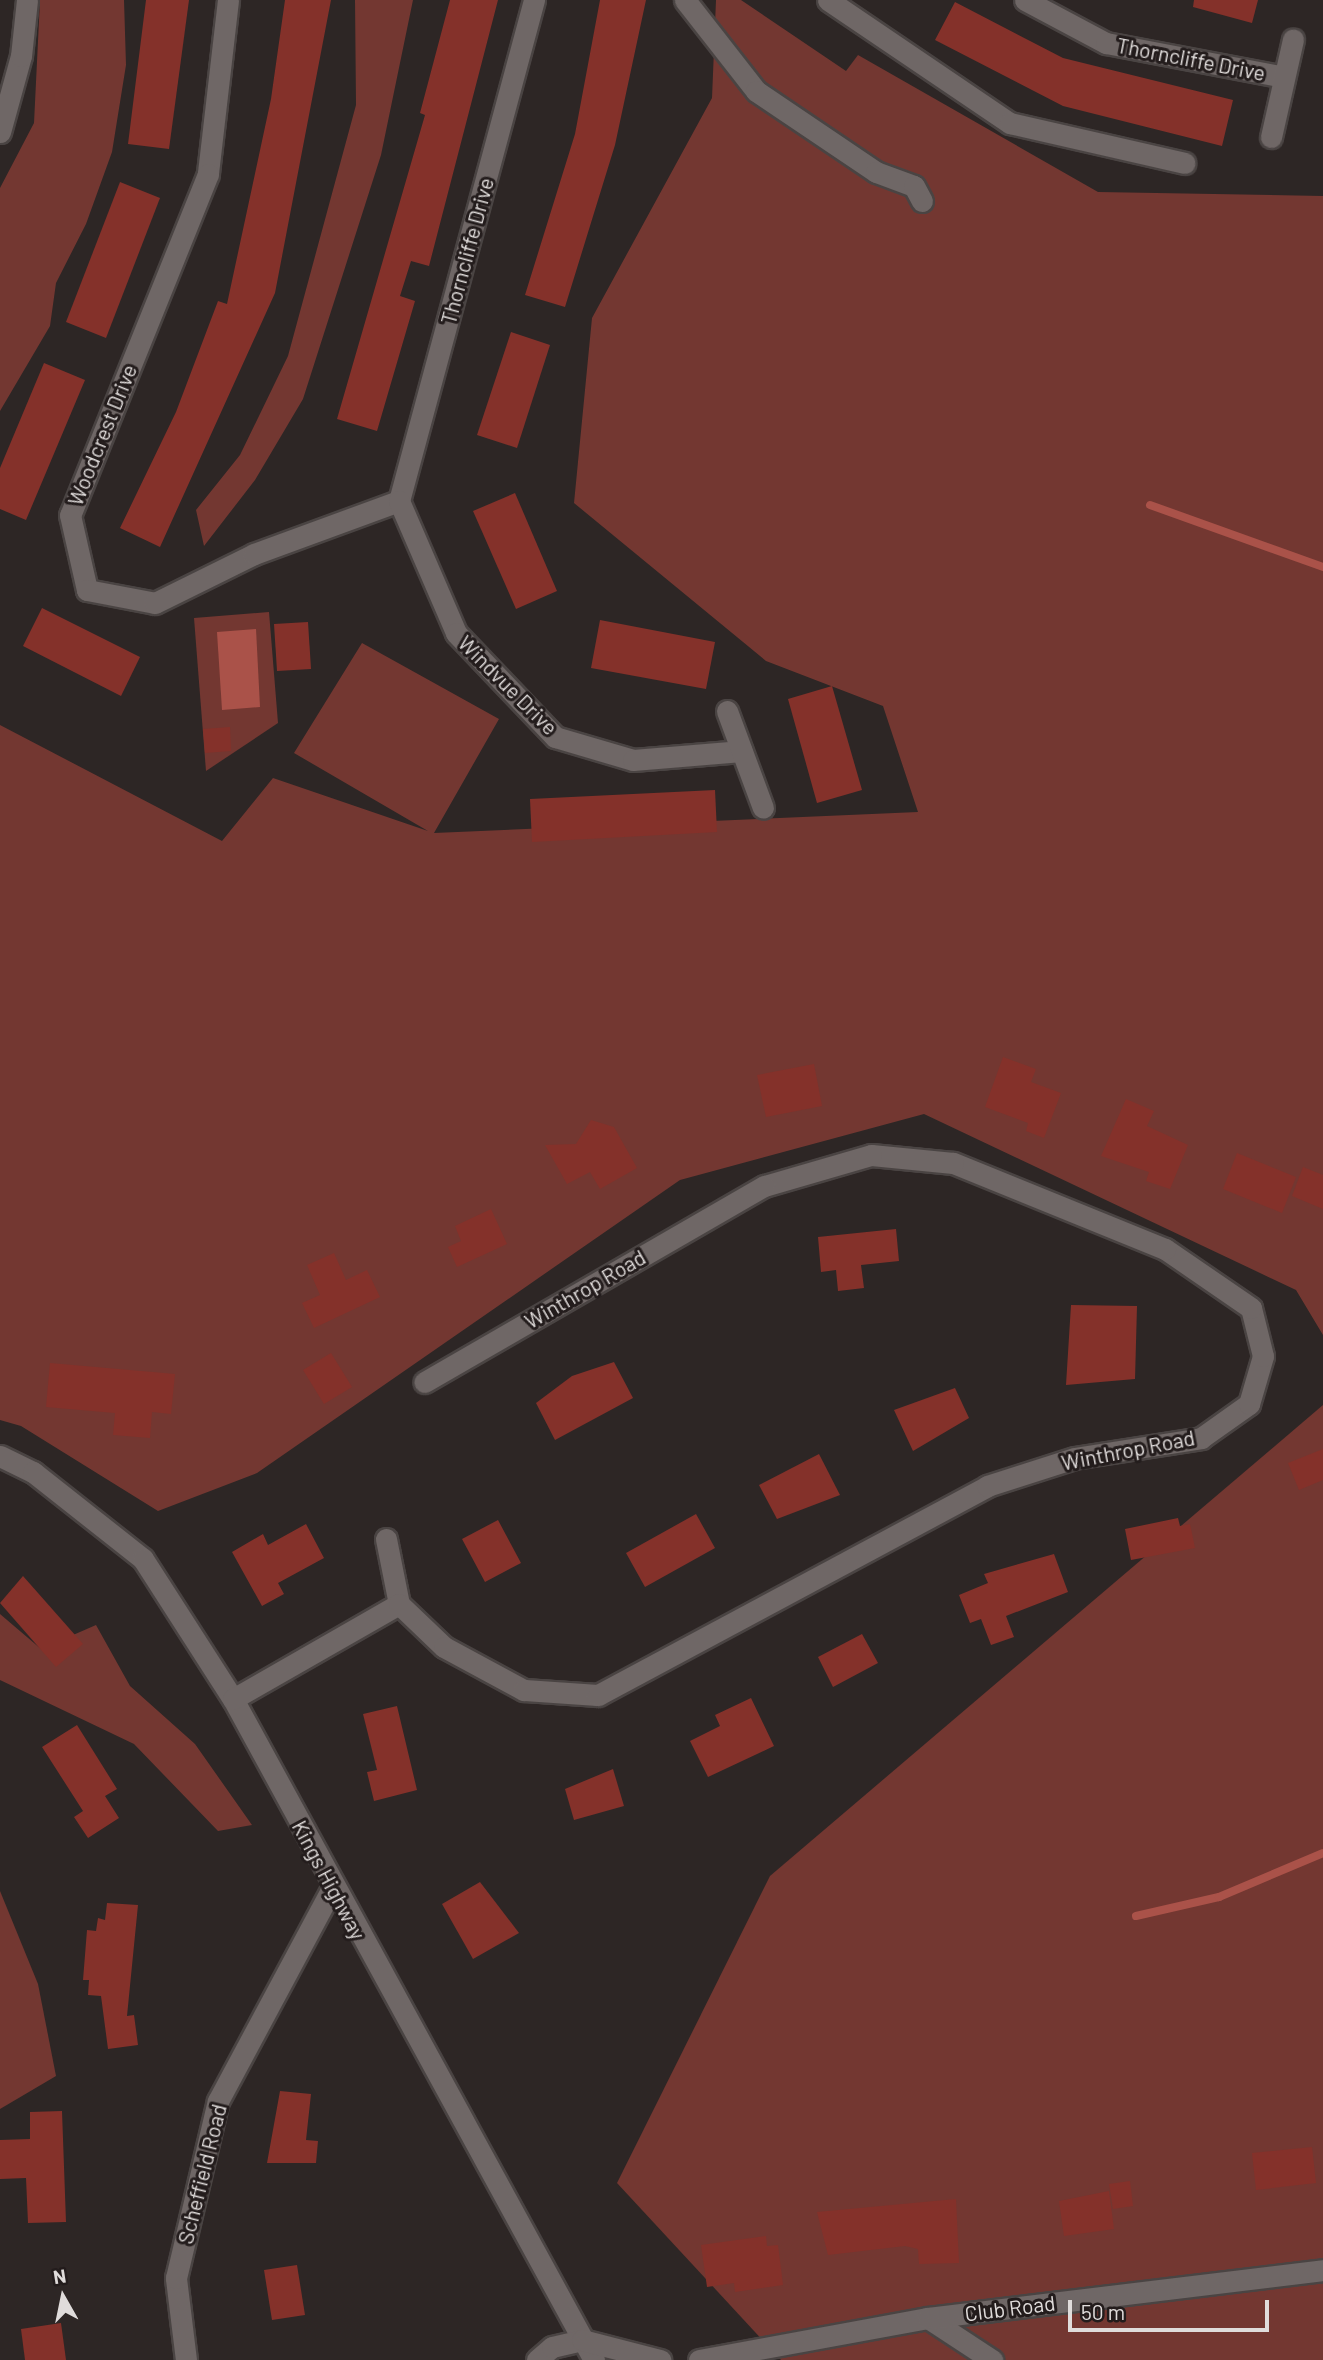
<!DOCTYPE html>
<style>
body{margin:0}
#map{position:relative;width:1323px;height:2360px;overflow:hidden;background:#2d2625;font-family:Barlow,sans-serif}
div>[style]{position:absolute}
.green>*{inset:0;background:#733731}
.water>*{inset:0;background:#aa5249}
.stream>*{height:8px;margin:-4px;padding:0 4px;transform-origin:4px;border-radius:4px;background:#aa5249}
.building>*{inset:0;background:#84312a}
.roads{filter:drop-shadow(2px 0 #4a4443) drop-shadow(-2px 0 #4a4443) drop-shadow(0 2px #4a4443) drop-shadow(0 -2px #4a4443)}
.minor>*{height:21px;margin:-10.5px;padding:0 10.5px;transform-origin:10.5px;border-radius:10.5px;background:#6f6766}
span{translate:-50% -50%;white-space:nowrap;text-align:center;line-height:1.15;-webkit-text-stroke:6px #231c1c;paint-order:stroke}
.street-label{font-size:21px;color:#e0dcdb}
.north{position:absolute;left:28px;top:2262px;width:70px;height:70px;-webkit-text-stroke:5px #231c1c;paint-order:stroke;rotate:351deg;font-size:19px;font-weight:700;line-height:28px;text-align:center;color:#e0dcdb}
.north::after{content:'';display:block;margin:auto;width:24px;height:32px;background:#e0dcdb;clip-path:polygon(50% 0,100% 100%,50% 72%,0 100%)}
.scale{position:absolute;left:1068px;top:2300px;width:201px;height:32px;box-sizing:border-box;border:4px solid #e0dcdb;border-top:0;padding-left:9px;font-size:21px;line-height:24px;white-space:nowrap;color:#e0dcdb;-webkit-text-stroke:5px #231c1c;paint-order:stroke}
</style>
<div id="map">
<div class="green">
<i style="clip-path:polygon(40px 0,124px 0,126px 65px,112px 152px,86px 224px,56px 283px,50px 326px,0 411px,0 188px,34px 123px)"></i>
<i style="clip-path:polygon(355px 0,413px 0,381px 155px,303px 399px,255px 480px,204px 546px,196px 510px,240px 455px,288px 356px,356px 105px)"></i>
<i style="clip-path:polygon(716px 0,741px 0,846px 71px,858px 55px,1098px 192px,1323px 196px,1323px 1335px,1296px 1290px,924px 1114px,680px 1180px,257px 1473px,158px 1511px,21px 1426px,0 1420px,0 725px,222px 841px,273px 778px,428px 831px,294px 753px,362px 643px,499px 719px,434px 833px,918px 812px,883px 706px,766px 661px,574px 503px,592px 318px,712px 98px)"></i>
<i style="clip-path:polygon(269px 612px,278px 723px,206px 771px,194px 618px)"></i>
<i style="clip-path:polygon(1323px 1405px,1323px 2360px,781px 2360px,617px 2183px,770px 1876px)"></i>
<i style="clip-path:polygon(0 1614px,41px 1649px,96px 1625px,130px 1686px,195px 1744px,252px 1825px,218px 1831px,134px 1744px,0 1680px)"></i>
<i style="clip-path:polygon(0 1891px,38px 1984px,56px 2076px,0 2109px)"></i>
</div>
<div class="water">
<i style="clip-path:polygon(256px 629px,260px 707px,222px 710px,217px 632px)"></i>
</div>
<div class="stream">
<i style="left:1150px;top:505px;width:184px;rotate:19.7deg"></i>
<i style="left:1136px;top:1916px;width:85px;rotate:-12.9deg"></i>
<i style="left:1219px;top:1897px;width:113px;rotate:-22.9deg"></i>
</div>
<div class="building">
<i style="clip-path:polygon(146px 0,189px 0,169px 149px,128px 144px)"></i>
<i style="clip-path:polygon(285px 0,331px 0,275px 293px,160px 547px,120px 528px,176px 412px,218px 301px,227px 304px,271px 99px)"></i>
<i style="clip-path:polygon(450px 0,498px 0,429px 266px,411px 261px,400px 296px,415px 301px,377px 431px,337px 419px,425px 115px,420px 113px)"></i>
<i style="clip-path:polygon(600px 0,646px 0,615px 145px,565px 307px,525px 295px,575px 134px)"></i>
<i style="clip-path:polygon(1194px 0,1258px 0,1252px 23px,1193px 7px)"></i>
<i style="clip-path:polygon(955px 2px,1063px 58px,1233px 100px,1222px 146px,1063px 106px,935px 40px)"></i>
<i style="clip-path:polygon(120px 182px,160px 198px,106px 338px,66px 322px)"></i>
<i style="clip-path:polygon(511px 332px,550px 345px,517px 448px,477px 435px)"></i>
<i style="clip-path:polygon(44px 363px,85px 380px,26px 520px,0 509px,0 468px)"></i>
<i style="clip-path:polygon(515px 493px,557px 591px,516px 609px,473px 511px)"></i>
<i style="clip-path:polygon(42px 608px,140px 657px,121px 696px,23px 646px)"></i>
<i style="clip-path:polygon(600px 620px,715px 642px,706px 689px,591px 668px)"></i>
<i style="clip-path:polygon(308px 622px,311px 669px,277px 671px,274px 624px)"></i>
<i style="clip-path:polygon(832px 686px,862px 790px,817px 803px,788px 699px)"></i>
<i style="clip-path:polygon(230px 727px,231px 751px,205px 753px,203px 729px)"></i>
<i style="clip-path:polygon(715px 790px,717px 832px,532px 842px,530px 799px)"></i>
<i style="clip-path:polygon(1003px 1057px,1036px 1069px,1031px 1082px,1061px 1093px,1044px 1138px,1026px 1131px,1028px 1123px,985px 1107px)"></i>
<i style="clip-path:polygon(814px 1064px,822px 1106px,766px 1117px,757px 1075px)"></i>
<i style="clip-path:polygon(1126px 1099px,1154px 1111px,1147px 1126px,1188px 1145px,1170px 1189px,1146px 1181px,1149px 1172px,1101px 1156px)"></i>
<i style="clip-path:polygon(591px 1120px,614px 1127px,637px 1168px,600px 1189px,590px 1172px,567px 1184px,545px 1145px,576px 1144px)"></i>
<i style="clip-path:polygon(1237px 1153px,1296px 1177px,1282px 1213px,1223px 1189px)"></i>
<i style="clip-path:polygon(1303px 1167px,1323px 1175px,1323px 1209px,1292px 1196px)"></i>
<i style="clip-path:polygon(491px 1209px,507px 1244px,457px 1267px,448px 1247px,461px 1241px,455px 1226px)"></i>
<i style="clip-path:polygon(896px 1229px,899px 1261px,861px 1265px,864px 1288px,838px 1291px,836px 1270px,821px 1272px,818px 1237px)"></i>
<i style="clip-path:polygon(334px 1253px,346px 1280px,367px 1270px,380px 1297px,314px 1328px,302px 1303px,320px 1295px,307px 1265px)"></i>
<i style="clip-path:polygon(1071px 1305px,1137px 1306px,1135px 1379px,1066px 1385px)"></i>
<i style="clip-path:polygon(331px 1353px,352px 1387px,324px 1404px,303px 1370px)"></i>
<i style="clip-path:polygon(614px 1362px,633px 1398px,555px 1440px,536px 1403px,572px 1376px)"></i>
<i style="clip-path:polygon(50px 1363px,175px 1374px,171px 1414px,152px 1412px,150px 1438px,113px 1435px,115px 1413px,46px 1407px)"></i>
<i style="clip-path:polygon(955px 1388px,969px 1418px,913px 1451px,894px 1410px)"></i>
<i style="clip-path:polygon(1323px 1449px,1323px 1480px,1299px 1490px,1288px 1463px)"></i>
<i style="clip-path:polygon(819px 1454px,840px 1495px,777px 1519px,759px 1485px)"></i>
<i style="clip-path:polygon(696px 1514px,715px 1548px,645px 1587px,626px 1553px)"></i>
<i style="clip-path:polygon(1178px 1518px,1180px 1526px,1190px 1524px,1195px 1548px,1131px 1560px,1125px 1529px)"></i>
<i style="clip-path:polygon(498px 1520px,521px 1563px,485px 1582px,462px 1539px)"></i>
<i style="clip-path:polygon(306px 1524px,324px 1558px,278px 1583px,284px 1594px,262px 1606px,232px 1552px,263px 1534px,268px 1545px)"></i>
<i style="clip-path:polygon(1054px 1554px,1068px 1592px,1006px 1616px,1014px 1637px,991px 1645px,981px 1619px,970px 1623px,959px 1595px,988px 1583px,984px 1574px)"></i>
<i style="clip-path:polygon(23px 1576px,83px 1644px,56px 1667px,0 1603px)"></i>
<i style="clip-path:polygon(862px 1634px,878px 1663px,833px 1687px,818px 1657px)"></i>
<i style="clip-path:polygon(751px 1698px,774px 1746px,708px 1777px,690px 1741px,720px 1726px,715px 1715px)"></i>
<i style="clip-path:polygon(397px 1706px,417px 1790px,374px 1801px,367px 1772px,377px 1770px,363px 1714px)"></i>
<i style="clip-path:polygon(77px 1725px,117px 1789px,105px 1796px,119px 1818px,88px 1838px,74px 1817px,83px 1811px,42px 1747px)"></i>
<i style="clip-path:polygon(613px 1769px,624px 1806px,574px 1820px,565px 1789px)"></i>
<i style="clip-path:polygon(480px 1882px,519px 1933px,473px 1959px,442px 1904px)"></i>
<i style="clip-path:polygon(107px 1903px,138px 1905px,127px 2016px,134px 2015px,138px 2045px,108px 2049px,101px 1996px,88px 1995px,89px 1980px,83px 1980px,87px 1930px,96px 1931px,98px 1918px,105px 1920px)"></i>
<i style="clip-path:polygon(280px 2091px,311px 2094px,306px 2140px,318px 2141px,316px 2163px,267px 2163px)"></i>
<i style="clip-path:polygon(62px 2111px,66px 2222px,28px 2223px,26px 2178px,0 2179px,0 2140px,30px 2139px,30px 2112px)"></i>
<i style="clip-path:polygon(1312px 2147px,1316px 2183px,1256px 2190px,1252px 2153px)"></i>
<i style="clip-path:polygon(1130px 2181px,1133px 2206px,1113px 2209px,1109px 2184px)"></i>
<i style="clip-path:polygon(1109px 2191px,1114px 2229px,1064px 2236px,1059px 2201px)"></i>
<i style="clip-path:polygon(956px 2199px,959px 2263px,919px 2264px,918px 2249px,905px 2246px,828px 2255px,817px 2212px)"></i>
<i style="clip-path:polygon(766px 2236px,767px 2246px,778px 2245px,783px 2285px,735px 2292px,734px 2283px,707px 2287px,701px 2245px)"></i>
<i style="clip-path:polygon(297px 2265px,305px 2315px,272px 2320px,264px 2270px)"></i>
<i style="clip-path:polygon(61px 2323px,66px 2360px,25px 2360px,21px 2329px)"></i>
</div>
<div class="roads">
<div class="minor">
<i style="left:228px;top:0;width:175px;rotate:96.6deg"></i>
<i style="left:208px;top:174px;width:368px;rotate:112deg"></i>
<i style="left:70px;top:515px;width:77px;rotate:77.2deg"></i>
<i style="left:87px;top:590px;width:69px;rotate:10.8deg"></i>
<i style="left:155px;top:603px;width:110px;rotate:-26.3deg"></i>
<i style="left:254px;top:554px;width:154px;rotate:-20.1deg"></i>
<i style="left:685px;top:0;width:115px;rotate:52deg"></i>
<i style="left:756px;top:91px;width:145px;rotate:34deg"></i>
<i style="left:876px;top:172px;width:40px;rotate:20.2deg"></i>
<i style="left:914px;top:186px;width:17px;rotate:62deg"></i>
<i style="left:828px;top:0;width:220px;rotate:34.1deg"></i>
<i style="left:1010px;top:123px;width:179px;rotate:12.9deg"></i>
<i style="left:1025px;top:0;width:92px;rotate:28deg"></i>
<i style="left:1106px;top:43px;width:181px;rotate:10.8deg"></i>
<i style="left:0;top:132px;width:79px;rotate:-74.6deg"></i>
<i style="left:21px;top:56px;width:56px;rotate:-83.9deg"></i>
<i style="left:1271px;top:137px;width:100px;rotate:-77.3deg"></i>
<i style="left:399px;top:501px;width:519px;rotate:-74.92deg"></i>
<i style="left:399px;top:501px;width:144px;rotate:66.6deg"></i>
<i style="left:456px;top:633px;width:144px;rotate:46.4deg"></i>
<i style="left:555px;top:737px;width:81px;rotate:16.4deg"></i>
<i style="left:633px;top:760px;width:109px;rotate:-4.7deg"></i>
<i style="left:727px;top:711px;width:103px;rotate:69.6deg"></i>
<i style="left:0;top:1456px;width:37px;rotate:26deg"></i>
<i style="left:33px;top:1472px;width:140px;rotate:38.3deg"></i>
<i style="left:143px;top:1559px;width:166px;rotate:57.3deg"></i>
<i style="left:233px;top:1699px;width:753px;rotate:61.36deg"></i>
<i style="left:386px;top:1539px;width:66px;rotate:78.7deg"></i>
<i style="left:233px;top:1699px;width:191px;rotate:-29.8deg"></i>
<i style="left:399px;top:1604px;width:62px;rotate:43.7deg"></i>
<i style="left:444px;top:1647px;width:91px;rotate:28.3deg"></i>
<i style="left:524px;top:1690px;width:74px;rotate:3.9deg"></i>
<i style="left:598px;top:1695px;width:442px;rotate:-28.2deg"></i>
<i style="left:987px;top:1486px;width:91px;rotate:-17.8deg"></i>
<i style="left:1074px;top:1458px;width:129px;rotate:-8.9deg"></i>
<i style="left:1201px;top:1438px;width:59px;rotate:-35.3deg"></i>
<i style="left:1249px;top:1404px;width:50px;rotate:-73.7deg"></i>
<i style="left:1263px;top:1356px;width:49px;rotate:-104deg"></i>
<i style="left:1251px;top:1308px;width:104px;rotate:-145.5deg"></i>
<i style="left:1165px;top:1249px;width:229px;rotate:-157.9deg"></i>
<i style="left:953px;top:1163px;width:82px;rotate:-174.4deg"></i>
<i style="left:871px;top:1155px;width:111px;rotate:163.8deg"></i>
<i style="left:764px;top:1186px;width:392px;rotate:150deg"></i>
<i style="left:928px;top:2318px;width:77px;rotate:33.3deg"></i>
<i style="left:186px;top:2360px;width:83px;rotate:-97deg"></i>
<i style="left:176px;top:2278px;width:182px;rotate:-76.7deg"></i>
<i style="left:218px;top:2101px;width:242px;rotate:-61.8deg"></i>
<i style="left:537px;top:2360px;width:20px;rotate:-41deg"></i>
<i style="left:552px;top:2347px;width:31px;rotate:-13deg"></i>
<i style="left:582px;top:2340px;width:81px;rotate:14.4deg"></i>
<i style="left:699px;top:2360px;width:233px;rotate:-10.4deg"></i>
<i style="left:928px;top:2318px;width:398px;rotate:-6.9deg"></i>
</div>
</div>
<div class="street-label">
<span style="left:1191px;top:59px;rotate:11deg">Thorncliffe Drive</span>
<span style="left:467px;top:251px;rotate:-75deg">Thorncliffe Drive</span>
<span style="left:102px;top:435px;rotate:-68deg">Woodcrest Drive</span>
<span style="left:508px;top:685px;rotate:45deg">Windvue Drive</span>
<span style="left:585px;top:1289px;rotate:-30deg">Winthrop Road</span>
<span style="left:1128px;top:1450px;rotate:-11deg">Winthrop Road</span>
<span style="left:329px;top:1880px;rotate:62deg">Kings Highway</span>
<span style="left:202px;top:2174px;rotate:-76deg">Scheffield Road</span>
<span style="left:1010px;top:2308px;rotate:-7deg">Club Road</span>
</div>
<div class="north">N</div>
<div class="scale">50 m</div>
</div>
